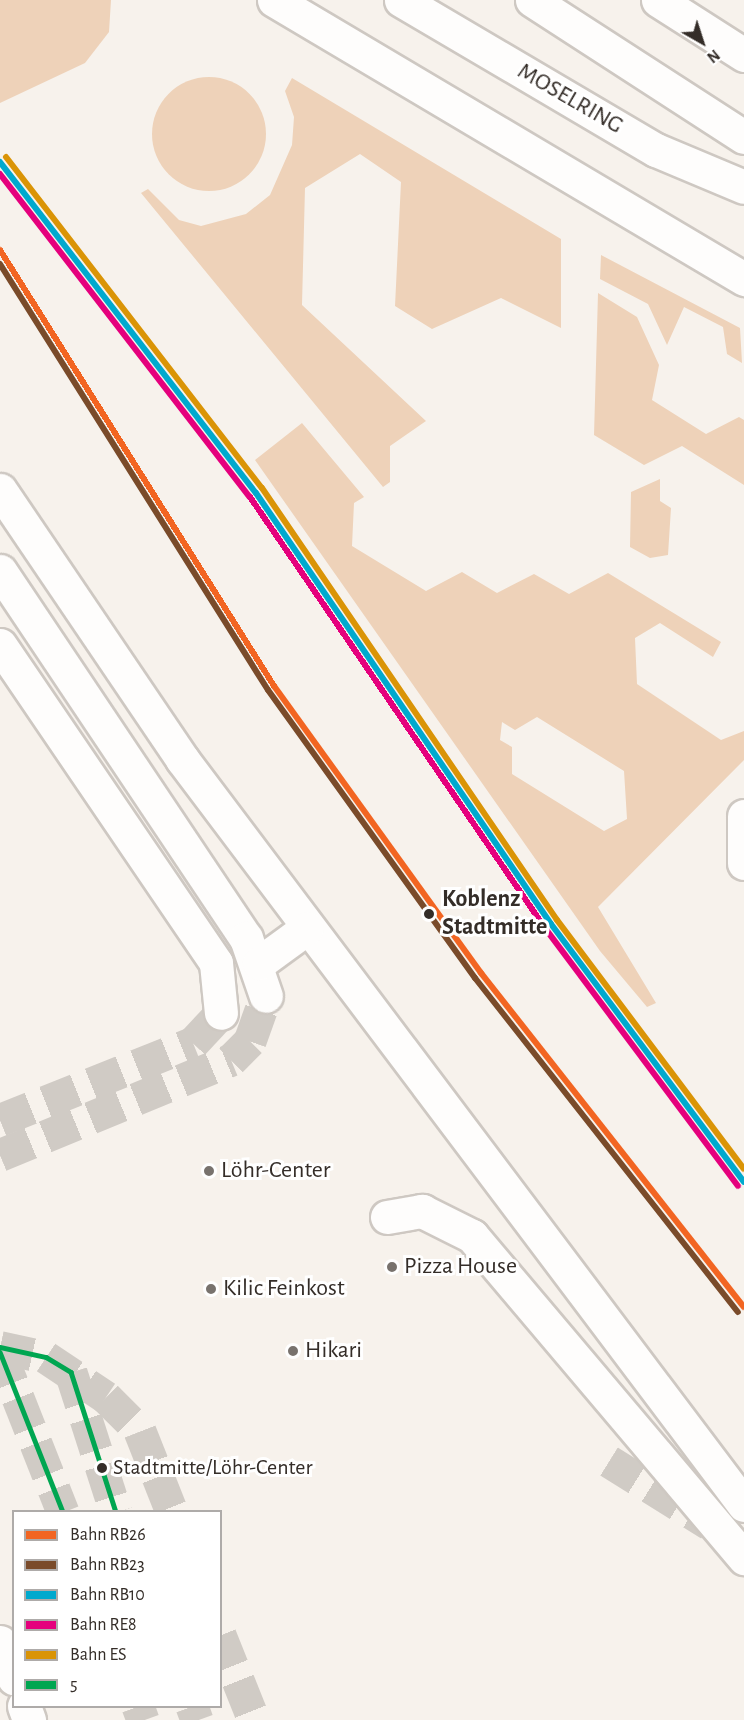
<!DOCTYPE html>
<meta charset="utf-8">
<style>
body{margin:0}
#map{position:relative;width:744px;height:1720px;overflow:hidden;background:#f7f2ec;font-family:"Alegreya Sans",sans-serif}
div>[style]{position:absolute}
.green>*{inset:0;background:#eed2b9}
.round{border-radius:50%}
.minor-tunnel>*{height:33px;margin-top:-16.5px;transform-origin:0;background:repeating-linear-gradient(90deg,#d0cbc5 0 33px,transparent 0 49px)}
.roads{filter:drop-shadow(2px 0 #cec8c2) drop-shadow(-2px 0 #cec8c2) drop-shadow(0 2px #cec8c2) drop-shadow(0 -2px #cec8c2)}
.minor>*{height:33px;margin:-16.5px;padding:0 16.5px;transform-origin:16.5px;border-radius:16.5px;background:#fefdfc}
.major>*{height:33px;margin:-16.5px;padding:0 16.5px;transform-origin:16.5px;border-radius:16.5px;background:#fefdfc}
.highway>*{height:33px;margin:-16.5px;padding:0 16.5px;transform-origin:16.5px;border-radius:16.5px;background:#fefdfc}
.bus-1>*{height:4.5px;margin:-2.25px;padding:0 2.25px;transform-origin:2.25px;border-radius:2.25px;background:#00a651}
.rail-1>*{height:6px;margin:-3px;padding:0 3px;transform-origin:3px;border-radius:3px;background:#f26522}
.rail-2>*{height:6px;margin:-3px;padding:0 3px;transform-origin:3px;border-radius:3px;background:#7a4b2a}
.rail-3>*{height:6px;margin:-3px;padding:0 3px;transform-origin:3px;border-radius:3px;background:#00a9ce}
.rail-4>*{height:6px;margin:-3px;padding:0 3px;transform-origin:3px;border-radius:3px;background:#e5007d}
.rail-5>*{height:6px;margin:-3px;padding:0 3px;transform-origin:3px;border-radius:3px;background:#da9406}
.dots>*{width:16px;height:16px;translate:-50% -50%;box-sizing:border-box;border:3px solid #fff;border-radius:50%}
span{translate:-50% -50%;white-space:nowrap;text-align:center;line-height:1.15;-webkit-text-stroke:6px #fff;paint-order:stroke}
.bus-label{font-size:22px;color:#342d28}
.left{translate:0 -50%;text-align:left}
.street-label{font-size:24px;color:#342d28}
.stop-label{font-size:24px;color:#342d28;font-weight:700}
.poi-label{font-size:24px;color:#342d28}
.legend{position:absolute;left:12px;top:1510px;width:210px;height:198px;box-sizing:border-box;background:#fff;border:2px solid #aeaba9;margin:0;padding:8px 10px;list-style:none;font-size:18px;color:#342d28}
.legend li{display:flex;align-items:center;gap:12px;height:30px}
.legend b{width:30px;border:2px solid #aeaba9}
.north{position:absolute;left:672px;top:12px;width:60px;height:60px;-webkit-text-stroke:4px #fff;paint-order:stroke;rotate:141deg;font-size:16px;font-weight:700;line-height:24px;text-align:center;color:#342d28}
.north::after{content:'';display:block;margin:auto;width:21px;height:27px;background:#342d28;clip-path:polygon(50% 0,100% 100%,50% 72%,0 100%)}
</style>
<div id="map">
<div class="green">
<i style="clip-path:polygon(0 0,111px 0,109px 32px,85px 63px,0 103px)"></i>
<i class="round" style="left:152px;top:77px;width:114px;height:114px"></i>
<i style="clip-path:polygon(292px 78px,561px 239px,561px 328px,501px 298px,432px 329px,395px 306px,401px 182px,360px 154px,305px 188px,302px 305px,426px 421px,390px 446px,390px 482px,383px 487px,141px 193px,148px 189px,179px 220px,201px 226px,246px 214px,270px 195px,292px 145px,294px 117px,285px 91px)"></i>
<i style="clip-path:polygon(601px 255px,740px 328px,742px 363px,727px 354px,723px 327px,684px 307px,667px 345px,648px 304px,600px 279px)"></i>
<i style="clip-path:polygon(598px 293px,637px 317px,659px 365px,652px 400px,706px 434px,739px 417px,744px 420px,744px 485px,682px 446px,644px 465px,594px 435px)"></i>
<i style="clip-path:polygon(evenodd,302px 423px,364px 497px,354px 503px,352px 546px,426px 591px,462px 572px,497px 593px,534px 574px,569px 594px,608px 573px,721px 642px,713px 657px,660px 623px,635px 638px,637px 684px,721px 740px,744px 731px,744px 760px,598px 907px,656px 1003px,647px 1007px,600px 951px,255px 460px,302px 423px,537px 717px,624px 771px,627px 819px,604px 831px,512px 774px,512px 747px,500px 740px,502px 722px,515px 730px,537px 717px)"></i>
<i style="clip-path:polygon(660px 479px,660px 501px,671px 508px,668px 555px,650px 558px,630px 547px,631px 492px)"></i>
</div>
<div class="minor-tunnel">
<i style="left:0;top:1120px;width:208px;rotate:-21.8deg"></i>
<i style="left:193px;top:1043px;width:41px;rotate:-47deg"></i>
<i style="left:0;top:1155px;width:250px;rotate:-22.4deg"></i>
<i style="left:231px;top:1060px;width:27px;rotate:-45deg"></i>
<i style="left:250px;top:1041px;width:48px;rotate:-70.4deg"></i>
<i style="left:0;top:1347px;width:47px;rotate:12.3deg"></i>
<i style="left:46px;top:1357px;width:72px;rotate:33.7deg"></i>
<i style="left:106px;top:1397px;width:48px;rotate:45deg"></i>
<i style="left:140px;top:1431px;width:87px;rotate:68.4deg"></i>
<i style="left:0;top:1352px;width:172px;rotate:68.5deg"></i>
<i style="left:71px;top:1372px;width:147px;rotate:72.2deg"></i>
<i style="left:609px;top:1461px;width:119px;rotate:32deg"></i>
<i style="left:220px;top:1635px;width:92px;rotate:68.2deg"></i>
<i style="left:138px;top:1706px;width:15px;rotate:70deg"></i>
<i style="left:192px;top:1706px;width:15px;rotate:70deg"></i>
</div>
<div class="roads">
<div class="minor">
<i style="left:274px;top:0;width:547px;rotate:30.69deg"></i>
<i style="left:0;top:490px;width:325px;rotate:55.9deg"></i>
<i style="left:182px;top:759px;width:934px;rotate:53.01deg"></i>
<i style="left:0;top:571px;width:442px;rotate:56.2deg"></i>
<i style="left:246px;top:938px;width:61px;rotate:71deg"></i>
<i style="left:0;top:645px;width:384px;rotate:55.8deg"></i>
<i style="left:216px;top:963px;width:50px;rotate:84.3deg"></i>
<i style="left:744px;top:816px;width:47px;rotate:90deg"></i>
<i style="left:259px;top:963px;width:59px;rotate:-36.1deg"></i>
<i style="left:387px;top:1217px;width:36px;rotate:-10deg"></i>
<i style="left:422px;top:1211px;width:56px;rotate:26.6deg"></i>
<i style="left:472px;top:1236px;width:422px;rotate:49.8deg"></i>
<i style="left:0;top:1642px;width:39px;rotate:69deg"></i>
<i style="left:24px;top:1706px;width:15px;rotate:70deg"></i>
</div>
<div class="major">
<i style="left:401px;top:0;width:296px;rotate:30.5deg"></i>
<i style="left:656px;top:150px;width:95px;rotate:22.8deg"></i>
</div>
<div class="highway">
<i style="left:532px;top:0;width:252px;rotate:32.9deg"></i>
<i style="left:658px;top:0;width:102px;rotate:32.6deg"></i>
</div>
</div>
<div class="bus-1">
<i style="left:0;top:1347px;width:47px;rotate:12.3deg"></i>
<i style="left:46px;top:1357px;width:29px;rotate:31deg"></i>
<i style="left:71px;top:1372px;width:147px;rotate:72.2deg"></i>
<i style="left:0;top:1352px;width:172px;rotate:68.5deg"></i>
</div>
<div class="rail-1">
<i style="left:0;top:250px;width:515px;rotate:57.85deg"></i>
<i style="left:274px;top:686px;width:354px;rotate:54.2deg"></i>
<i style="left:481px;top:973px;width:425px;rotate:51.8deg"></i>
</div>
<div class="rail-2">
<i style="left:0;top:264px;width:503px;rotate:57.83deg"></i>
<i style="left:268px;top:690px;width:355px;rotate:54.3deg"></i>
<i style="left:475px;top:978px;width:425px;rotate:51.8deg"></i>
</div>
<div class="rail-3">
<i style="left:0;top:162px;width:418px;rotate:52.3deg"></i>
<i style="left:256px;top:493px;width:522px;rotate:55.61deg"></i>
<i style="left:551px;top:924px;width:322px;rotate:53.2deg"></i>
</div>
<div class="rail-4">
<i style="left:0;top:174px;width:408px;rotate:52.3deg"></i>
<i style="left:250px;top:497px;width:522px;rotate:55.61deg"></i>
<i style="left:545px;top:928px;width:322px;rotate:53.2deg"></i>
</div>
<div class="rail-5">
<i style="left:6px;top:157px;width:418px;rotate:52.3deg"></i>
<i style="left:262px;top:488px;width:523px;rotate:55.67deg"></i>
<i style="left:557px;top:920px;width:311px;rotate:53.1deg"></i>
</div>
<div class="dots">
<i style="left:429px;top:914px;background:#342d28"></i>
<i style="left:209px;top:1171px;background:#78726d"></i>
<i style="left:392px;top:1267px;background:#78726d"></i>
<i style="left:211px;top:1289px;background:#78726d"></i>
<i style="left:293px;top:1351px;background:#78726d"></i>
<i style="left:102px;top:1468px;background:#342d28"></i>
</div>
<div class="bus-label">
<span class="left" style="left:113px;top:1468px">Stadtmitte/Löhr-Center</span>
</div>
<div class="street-label">
<span style="left:570px;top:99px;rotate:30deg">MOSELRING</span>
</div>
<div class="stop-label">
<span class="left" style="left:442px;top:914px">Koblenz<br>Stadtmitte</span>
</div>
<div class="poi-label">
<span class="left" style="left:221px;top:1171px">Löhr-Center</span>
<span class="left" style="left:404px;top:1267px">Pizza House</span>
<span class="left" style="left:223px;top:1289px">Kilic Feinkost</span>
<span class="left" style="left:305px;top:1351px">Hikari</span>
</div>
<ul class="legend">
<li><b style="height:8px;background:#f26522"></b>Bahn RB26</li>
<li><b style="height:8px;background:#7a4b2a"></b>Bahn RB23</li>
<li><b style="height:8px;background:#00a9ce"></b>Bahn RB10</li>
<li><b style="height:8px;background:#e5007d"></b>Bahn RE8</li>
<li><b style="height:8px;background:#da9406"></b>Bahn ES</li>
<li><b style="height:8px;background:#00a651"></b>5</li>
</ul>
<div class="north">N</div>
</div>
